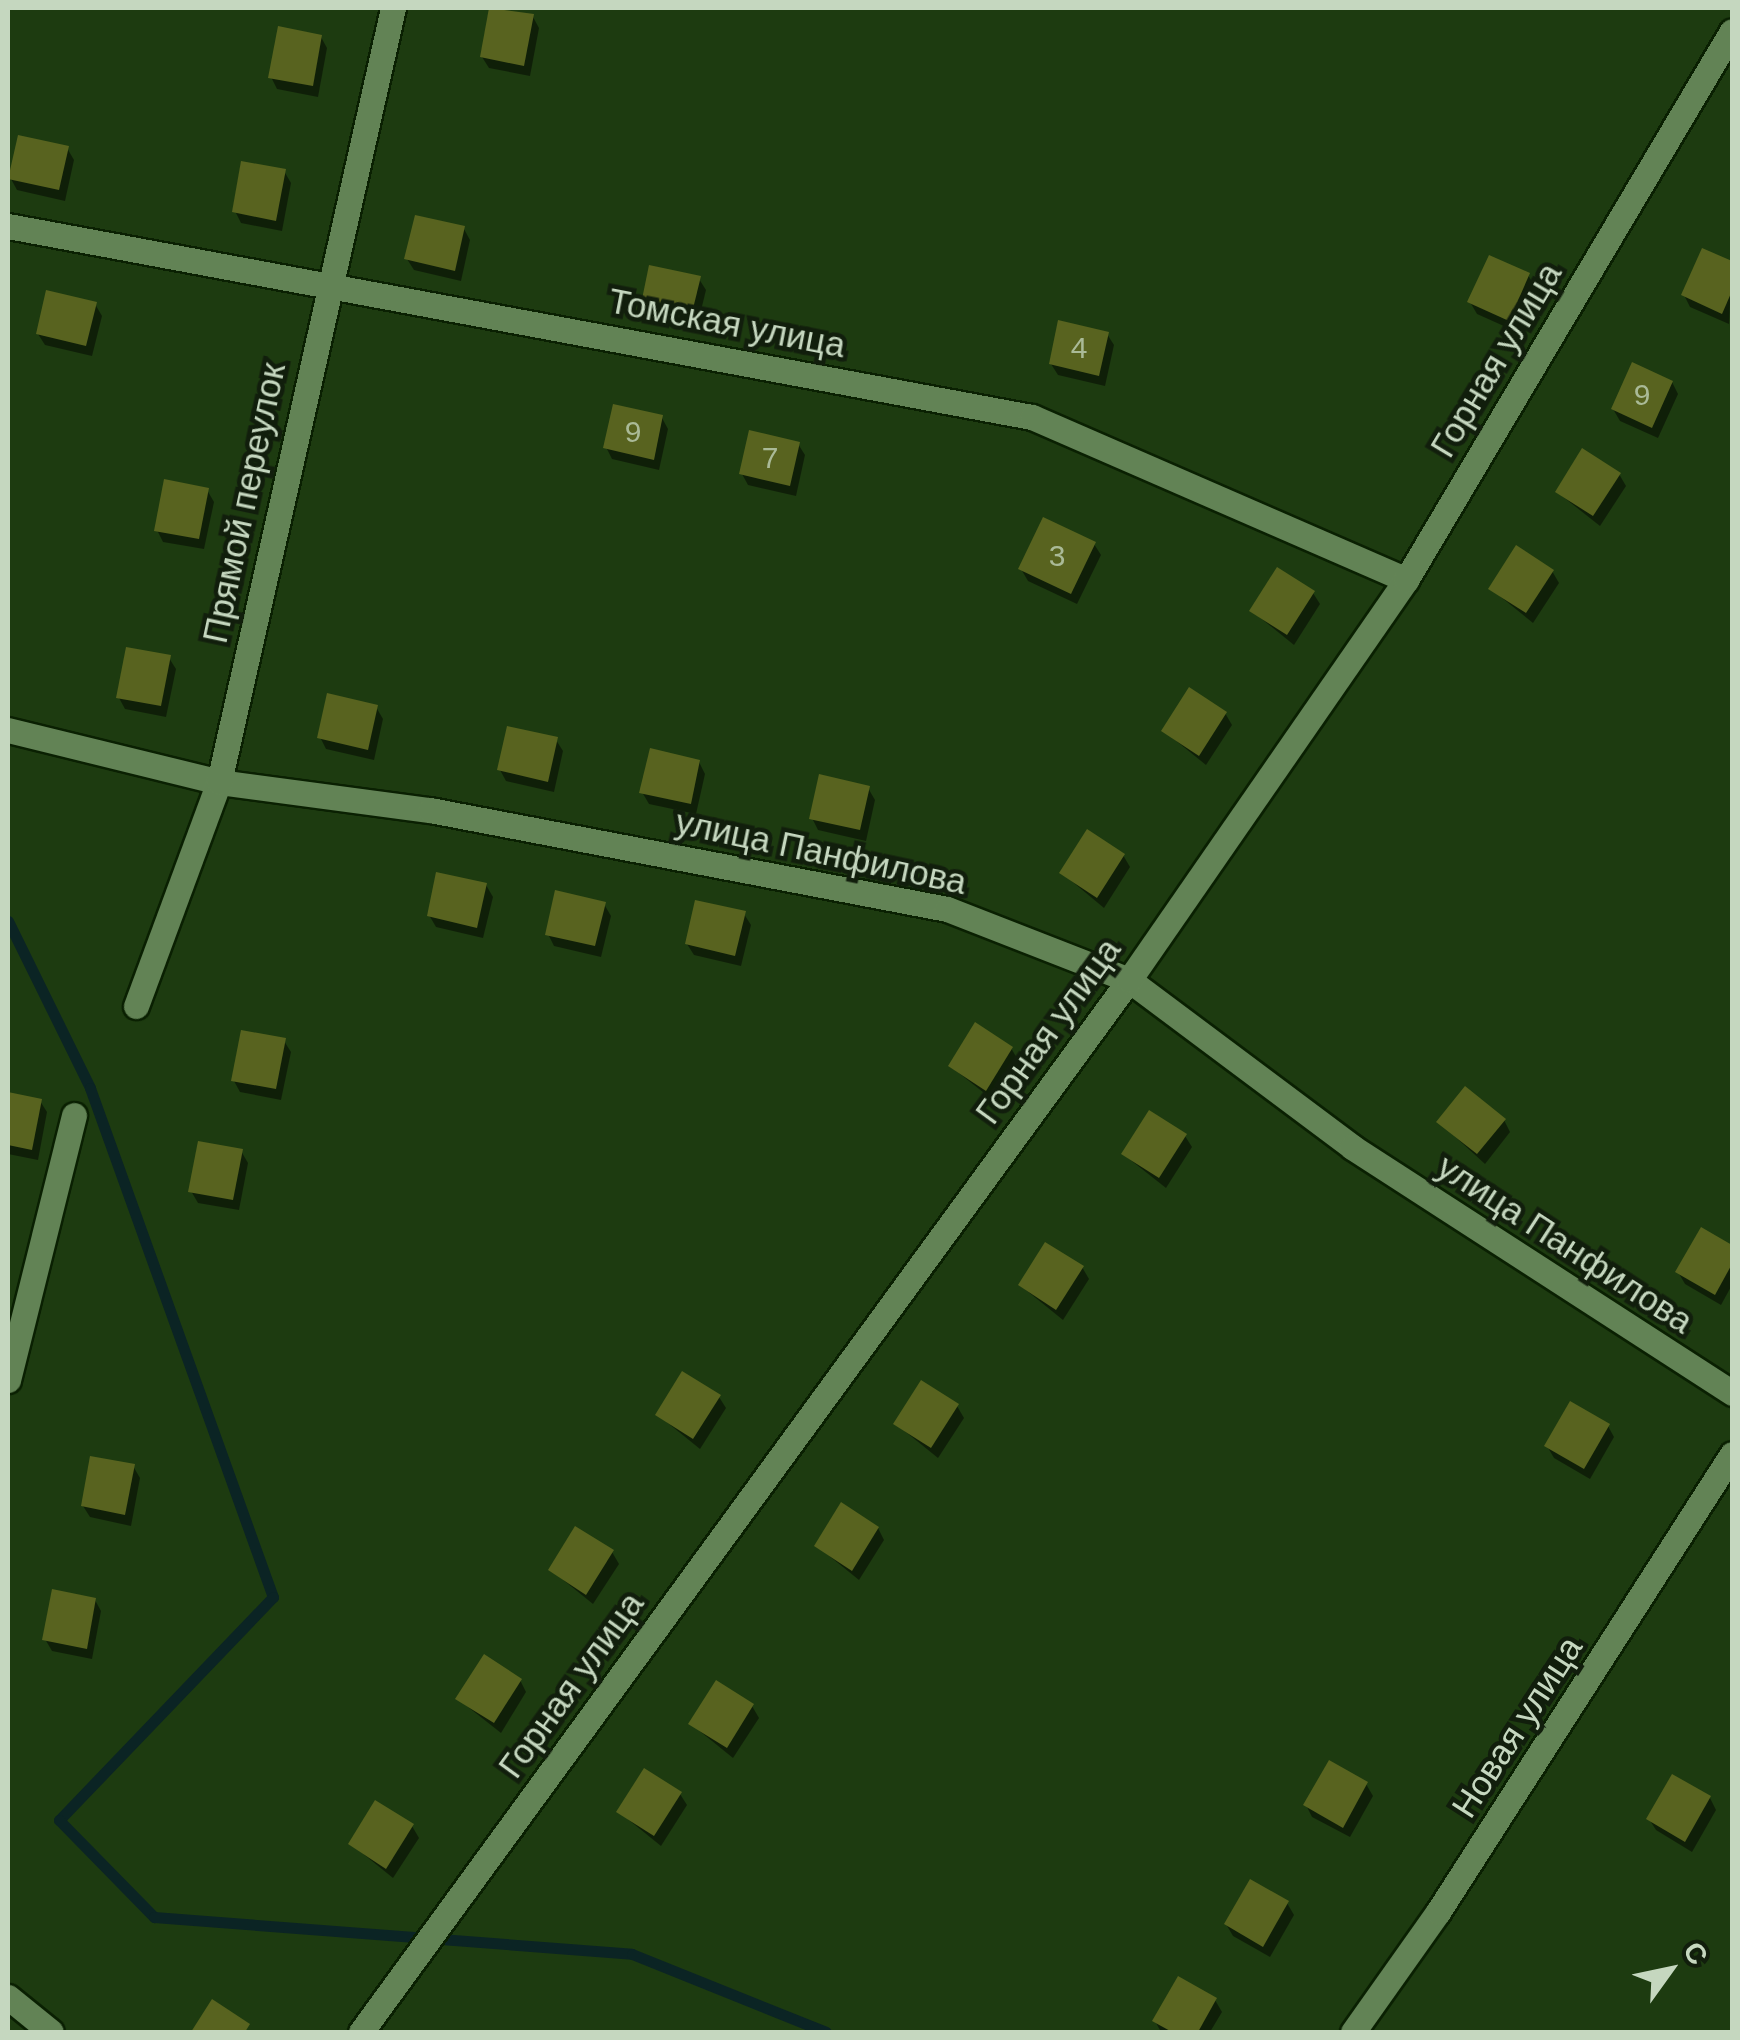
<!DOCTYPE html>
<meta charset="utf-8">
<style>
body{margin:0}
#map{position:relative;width:1740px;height:2040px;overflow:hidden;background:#1d3b10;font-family:Arial,sans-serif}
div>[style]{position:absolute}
.shadow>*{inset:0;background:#0007}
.stream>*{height:11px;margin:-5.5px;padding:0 5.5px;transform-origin:5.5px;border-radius:5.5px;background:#0b2424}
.building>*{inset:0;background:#58631f}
.roads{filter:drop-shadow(2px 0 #0a2002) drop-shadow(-2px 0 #0a2002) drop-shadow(0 2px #0a2002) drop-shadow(0 -2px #0a2002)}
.street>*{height:25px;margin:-12.5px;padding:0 12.5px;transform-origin:12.5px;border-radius:12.5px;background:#628355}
span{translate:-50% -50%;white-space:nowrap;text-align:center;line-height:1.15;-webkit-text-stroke:9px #111e0c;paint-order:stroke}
.number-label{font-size:30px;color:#aaba97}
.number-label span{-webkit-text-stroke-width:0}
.street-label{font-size:35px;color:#c5d7bf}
.frame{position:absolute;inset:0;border:10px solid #c5d7bf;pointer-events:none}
.north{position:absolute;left:1620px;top:1920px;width:100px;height:100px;-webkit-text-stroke:8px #111e0c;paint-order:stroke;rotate:57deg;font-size:28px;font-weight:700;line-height:40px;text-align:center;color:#c5d7bf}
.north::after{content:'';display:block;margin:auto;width:35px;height:45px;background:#c5d7bf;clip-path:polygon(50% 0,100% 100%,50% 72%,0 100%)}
</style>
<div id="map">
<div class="shadow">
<i style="clip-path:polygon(533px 17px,539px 28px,530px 76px,489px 68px,482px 57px)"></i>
<i style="clip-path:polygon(321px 37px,327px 48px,318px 97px,277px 89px,271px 77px)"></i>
<i style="clip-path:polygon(67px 148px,74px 160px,65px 201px,17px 190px,11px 179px)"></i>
<i style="clip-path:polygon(284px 171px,291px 183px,282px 231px,241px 223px,235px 211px)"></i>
<i style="clip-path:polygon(464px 229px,470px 240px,461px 281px,414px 270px,407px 259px)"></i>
<i style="clip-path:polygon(1704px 251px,1732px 264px,1729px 324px,1690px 307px,1684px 295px)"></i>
<i style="clip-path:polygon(1528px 275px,1535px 287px,1515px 331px,1477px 314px,1470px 302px)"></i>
<i style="clip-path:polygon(699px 279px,706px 290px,696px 331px,649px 320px,642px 309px)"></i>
<i style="clip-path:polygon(95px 304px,102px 316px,92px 356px,45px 345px,38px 334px)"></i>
<i style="clip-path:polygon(1107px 334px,1114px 345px,1105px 386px,1058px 375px,1051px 364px)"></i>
<i style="clip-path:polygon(1672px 382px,1678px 394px,1658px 438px,1620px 421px,1613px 409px)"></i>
<i style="clip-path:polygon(662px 418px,668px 429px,659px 470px,612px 459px,606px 447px)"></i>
<i style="clip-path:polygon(798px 444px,805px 455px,796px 496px,748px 485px,742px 474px)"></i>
<i style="clip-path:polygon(1619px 474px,1626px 486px,1600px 526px,1557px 492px)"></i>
<i style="clip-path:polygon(207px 490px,214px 502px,204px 549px,163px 542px,157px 530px)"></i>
<i style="clip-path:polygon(1094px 544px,1101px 555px,1077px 604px,1028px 581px,1021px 569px)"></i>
<i style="clip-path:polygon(1552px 571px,1559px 583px,1533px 623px,1491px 589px)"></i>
<i style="clip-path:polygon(1313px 593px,1320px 604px,1294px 645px,1252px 611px)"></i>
<i style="clip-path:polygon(169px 658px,176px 669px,166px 717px,125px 709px,119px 698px)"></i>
<i style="clip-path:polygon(376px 707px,383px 719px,374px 760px,326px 749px,320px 737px)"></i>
<i style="clip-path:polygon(1225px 713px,1232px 725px,1206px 765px,1164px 731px)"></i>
<i style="clip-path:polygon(556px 740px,563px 751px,554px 792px,506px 781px,500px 770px)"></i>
<i style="clip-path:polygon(699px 762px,705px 774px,696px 814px,649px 804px,642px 792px)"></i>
<i style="clip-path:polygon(868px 788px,875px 800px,866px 841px,818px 830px,812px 818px)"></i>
<i style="clip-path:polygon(1123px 855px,1130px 867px,1104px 908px,1062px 873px)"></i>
<i style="clip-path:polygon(486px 885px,493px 897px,483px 938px,436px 927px,429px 915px)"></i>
<i style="clip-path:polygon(604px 904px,611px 916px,601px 957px,554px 946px,548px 934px)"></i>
<i style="clip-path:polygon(744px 914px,751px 925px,741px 966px,694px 955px,687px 944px)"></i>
<i style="clip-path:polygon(284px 1041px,291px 1052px,281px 1100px,240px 1092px,234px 1081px)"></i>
<i style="clip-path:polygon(1011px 1048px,1018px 1060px,993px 1100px,950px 1066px)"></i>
<i style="clip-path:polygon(8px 1095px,40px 1101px,47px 1112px,38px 1160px,8px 1154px)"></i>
<i style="clip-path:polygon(1504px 1120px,1510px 1132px,1485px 1164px,1439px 1122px)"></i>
<i style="clip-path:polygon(1185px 1136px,1192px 1147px,1166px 1188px,1123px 1154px)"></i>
<i style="clip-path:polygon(241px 1151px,248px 1163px,239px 1210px,198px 1203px,191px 1191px)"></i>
<i style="clip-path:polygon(1702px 1230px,1732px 1248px,1732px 1285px,1721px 1305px,1685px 1284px,1678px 1272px)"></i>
<i style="clip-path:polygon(1082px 1267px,1089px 1279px,1063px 1320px,1021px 1286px)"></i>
<i style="clip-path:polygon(719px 1397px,726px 1408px,700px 1449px,658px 1415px)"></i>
<i style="clip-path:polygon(957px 1406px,964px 1418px,938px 1458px,896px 1424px)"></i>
<i style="clip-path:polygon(1608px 1426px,1614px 1437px,1590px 1479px,1554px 1458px,1547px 1446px)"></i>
<i style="clip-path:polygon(133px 1466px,140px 1478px,131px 1526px,90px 1517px,83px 1506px)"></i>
<i style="clip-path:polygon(878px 1528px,884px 1540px,859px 1580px,817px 1546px)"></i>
<i style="clip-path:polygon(612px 1552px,619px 1564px,593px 1604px,551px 1570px)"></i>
<i style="clip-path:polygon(95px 1600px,101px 1611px,92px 1659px,52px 1651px,45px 1639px)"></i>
<i style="clip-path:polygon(520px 1680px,526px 1692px,501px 1733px,458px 1699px)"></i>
<i style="clip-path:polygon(752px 1706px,759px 1718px,733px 1758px,691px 1724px)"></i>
<i style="clip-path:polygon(1366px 1784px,1373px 1796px,1350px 1837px,1312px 1817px,1306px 1805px)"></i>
<i style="clip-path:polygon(680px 1794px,687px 1805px,661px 1846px,619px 1812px)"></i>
<i style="clip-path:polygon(1710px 1798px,1716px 1810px,1692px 1852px,1656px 1830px,1649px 1819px)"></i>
<i style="clip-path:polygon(412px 1826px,419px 1838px,393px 1878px,351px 1844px)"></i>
<i style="clip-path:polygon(1287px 1903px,1294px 1915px,1270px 1957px,1233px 1936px,1226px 1924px)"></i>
<i style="clip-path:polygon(1215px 2000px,1222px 2012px,1210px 2032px,1161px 2032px,1155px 2021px)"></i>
</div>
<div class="stream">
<i style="left:8px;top:921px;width:186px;rotate:63.8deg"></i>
<i style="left:90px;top:1088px;width:541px;rotate:70.23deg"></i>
<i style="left:273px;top:1597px;width:309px;rotate:133.8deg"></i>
<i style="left:59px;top:1820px;width:136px;rotate:45.6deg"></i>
<i style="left:154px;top:1917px;width:479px;rotate:4.4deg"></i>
<i style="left:632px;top:1954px;width:209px;rotate:21.9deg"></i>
</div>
<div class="building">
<i style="clip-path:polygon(489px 8px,534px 14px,524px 66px,480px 57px)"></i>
<i style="clip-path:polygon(278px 26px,322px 35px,313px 86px,268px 78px)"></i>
<i style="clip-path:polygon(18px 135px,69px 146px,59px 190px,8px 179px)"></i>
<i style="clip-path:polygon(241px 161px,286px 169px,276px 221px,232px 212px)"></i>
<i style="clip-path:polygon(415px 215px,465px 226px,455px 271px,404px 259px)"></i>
<i style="clip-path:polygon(1702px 248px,1732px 261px,1732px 291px,1722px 314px,1681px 295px)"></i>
<i style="clip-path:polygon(1489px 255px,1530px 273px,1509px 321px,1467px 302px)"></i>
<i style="clip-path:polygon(649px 265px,701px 276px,690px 321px,640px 309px)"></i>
<i style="clip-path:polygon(46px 290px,97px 302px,86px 346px,36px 334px)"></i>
<i style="clip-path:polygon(1058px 320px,1109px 332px,1099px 376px,1049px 364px)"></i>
<i style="clip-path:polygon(1632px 362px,1673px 381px,1652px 428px,1611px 409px)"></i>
<i style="clip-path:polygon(613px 404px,663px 415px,654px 460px,603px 448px)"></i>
<i style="clip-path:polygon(749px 430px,800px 442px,790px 486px,739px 474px)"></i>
<i style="clip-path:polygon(1582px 448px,1621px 473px,1593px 516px,1555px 492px)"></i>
<i style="clip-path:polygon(164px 479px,209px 488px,199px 539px,154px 531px)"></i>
<i style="clip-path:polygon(1043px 517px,1096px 542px,1071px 594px,1018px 569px)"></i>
<i style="clip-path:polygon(1516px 545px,1554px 570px,1526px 613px,1488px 589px)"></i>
<i style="clip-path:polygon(1277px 567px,1315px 591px,1287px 635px,1249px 611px)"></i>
<i style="clip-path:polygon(126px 647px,171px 655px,161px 706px,116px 698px)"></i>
<i style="clip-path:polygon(1189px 687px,1227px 712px,1199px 756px,1161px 731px)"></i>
<i style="clip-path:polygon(327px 693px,378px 705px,368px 750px,317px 738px)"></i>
<i style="clip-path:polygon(507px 726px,558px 737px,548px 782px,497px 770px)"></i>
<i style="clip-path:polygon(650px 748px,700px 760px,691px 804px,639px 793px)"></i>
<i style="clip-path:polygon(819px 774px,870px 786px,860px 830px,809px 819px)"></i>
<i style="clip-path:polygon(1087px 829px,1125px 854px,1097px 898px,1059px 873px)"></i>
<i style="clip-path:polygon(436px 872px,487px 883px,477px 928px,427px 916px)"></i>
<i style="clip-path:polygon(555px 890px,606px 902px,595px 946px,545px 935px)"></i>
<i style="clip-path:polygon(695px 900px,746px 911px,735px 956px,685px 944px)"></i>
<i style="clip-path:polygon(975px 1022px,1013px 1047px,986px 1091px,948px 1066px)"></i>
<i style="clip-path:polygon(241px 1030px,286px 1038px,276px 1089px,231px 1081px)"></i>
<i style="clip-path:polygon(1465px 1086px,1506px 1119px,1477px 1154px,1436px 1122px)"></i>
<i style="clip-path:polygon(8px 1092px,42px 1099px,32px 1150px,8px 1145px)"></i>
<i style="clip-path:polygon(1149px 1110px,1187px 1134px,1159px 1178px,1121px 1154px)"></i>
<i style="clip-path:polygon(198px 1141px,243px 1149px,233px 1200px,188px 1192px)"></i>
<i style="clip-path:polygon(1701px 1227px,1732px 1245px,1732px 1264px,1715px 1295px,1675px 1272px)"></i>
<i style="clip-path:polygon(1045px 1242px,1084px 1266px,1056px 1310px,1018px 1285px)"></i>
<i style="clip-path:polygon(682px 1371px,721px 1395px,693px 1439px,655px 1415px)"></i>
<i style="clip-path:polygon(921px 1380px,959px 1404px,931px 1448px,893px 1424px)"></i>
<i style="clip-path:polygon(1570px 1401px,1610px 1424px,1584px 1469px,1544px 1446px)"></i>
<i style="clip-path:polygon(90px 1456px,135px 1464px,125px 1515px,81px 1506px)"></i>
<i style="clip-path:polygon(841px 1502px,879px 1527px,852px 1571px,814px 1546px)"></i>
<i style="clip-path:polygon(575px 1526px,614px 1550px,586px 1595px,548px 1570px)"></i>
<i style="clip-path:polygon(52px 1589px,96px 1598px,87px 1649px,42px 1640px)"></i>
<i style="clip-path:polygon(484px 1654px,522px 1679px,494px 1723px,455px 1699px)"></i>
<i style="clip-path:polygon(716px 1680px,754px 1704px,727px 1748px,688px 1724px)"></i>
<i style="clip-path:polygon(1329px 1760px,1368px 1782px,1343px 1828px,1303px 1805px)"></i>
<i style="clip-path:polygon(644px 1768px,682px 1792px,654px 1836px,616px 1812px)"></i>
<i style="clip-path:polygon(1672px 1774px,1711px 1796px,1685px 1842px,1646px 1819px)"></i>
<i style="clip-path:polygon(375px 1800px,414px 1824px,386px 1869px,348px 1844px)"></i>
<i style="clip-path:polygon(1250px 1879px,1289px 1901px,1263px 1947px,1224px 1924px)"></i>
<i style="clip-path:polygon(1178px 1976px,1217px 1998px,1198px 2032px,1172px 2032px,1152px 2021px)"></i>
<i style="clip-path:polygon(212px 1999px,250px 2024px,245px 2032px,191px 2032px)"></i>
</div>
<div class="roads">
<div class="street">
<i style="left:8px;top:226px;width:1042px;rotate:10.57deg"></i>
<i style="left:1032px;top:417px;width:408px;rotate:23.5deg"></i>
<i style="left:8px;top:730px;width:217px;rotate:13.8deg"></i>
<i style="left:219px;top:782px;width:213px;rotate:7.6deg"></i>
<i style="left:430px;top:810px;width:526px;rotate:10.84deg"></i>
<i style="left:947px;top:909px;width:195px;rotate:21.3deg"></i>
<i style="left:1129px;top:980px;width:279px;rotate:36.8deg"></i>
<i style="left:1352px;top:1147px;width:453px;rotate:32.9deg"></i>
<i style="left:136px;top:1006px;width:239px;rotate:-69.7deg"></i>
<i style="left:219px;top:782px;width:793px;rotate:-77.33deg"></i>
<i style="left:8px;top:1380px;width:273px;rotate:-76deg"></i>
<i style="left:8px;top:1997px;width:55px;rotate:39.1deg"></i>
<i style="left:361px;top:2032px;width:1303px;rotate:-53.87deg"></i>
<i style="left:1129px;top:980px;width:487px;rotate:-55.3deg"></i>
<i style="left:1406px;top:580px;width:638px;rotate:-59.3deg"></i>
<i style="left:1353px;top:2032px;width:147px;rotate:-54.7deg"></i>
<i style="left:1438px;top:1912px;width:544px;rotate:-57.3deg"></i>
</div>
</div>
<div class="number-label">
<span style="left:1079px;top:348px">4</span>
<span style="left:1642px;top:395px">9</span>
<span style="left:633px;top:432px">9</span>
<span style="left:770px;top:458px">7</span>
<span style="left:1057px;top:556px">3</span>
</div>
<div class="street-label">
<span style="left:727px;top:323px;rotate:11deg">Томская улица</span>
<span style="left:1496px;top:360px;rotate:-59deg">Горная улица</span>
<span style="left:244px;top:503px;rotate:-78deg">Прямой переулок</span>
<span style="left:821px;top:852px;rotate:12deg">улица Панфилова</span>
<span style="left:1048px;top:1031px;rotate:-54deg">Горная улица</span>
<span style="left:1565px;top:1244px;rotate:33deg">улица Панфилова</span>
<span style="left:571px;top:1685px;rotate:-54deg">Горная улица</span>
<span style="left:1517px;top:1727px;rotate:-57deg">Новая улица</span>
</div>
<div class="frame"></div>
<div class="north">С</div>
</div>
